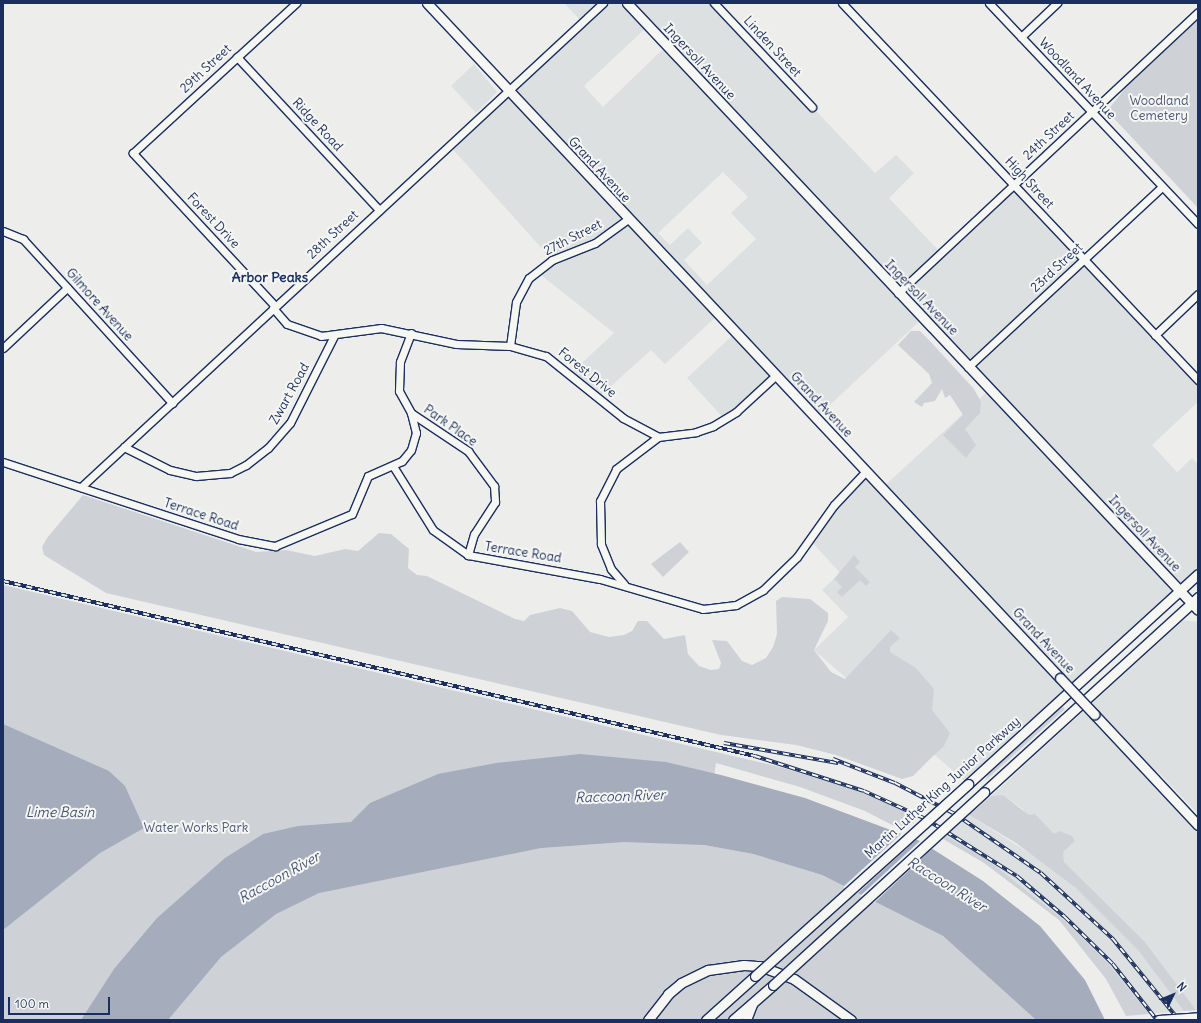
<!DOCTYPE html>
<style>
body{margin:0}
#map{position:relative;width:1201px;height:1023px;overflow:hidden;background:#edeeec;font-family:Delius,sans-serif}
div>[style]{position:absolute}
.built>*{inset:0;background:#dde0e1}
.green>*{inset:0;background:#ced2d7}
.water>*{inset:0;background:#a5acbc}
.pier>*{inset:0;background:#edeeec}
.roads{filter:drop-shadow(1px 0 #1b2f5e) drop-shadow(-1px 0 #1b2f5e) drop-shadow(0 1px #1b2f5e) drop-shadow(0 -1px #1b2f5e)}
.minor>*{height:7px;margin:-3.5px;padding:0 3.5px;transform-origin:3.5px;border-radius:3.5px;background:#f6f6f2}
.major>*{height:9px;margin:-4.5px;padding:0 4.5px;transform-origin:4.5px;border-radius:4.5px;background:#f6f6f2}
.rail>*{height:3.5px;margin-top:-1.75px;transform-origin:0;background:repeating-linear-gradient(90deg,#f6f6f2 0 6px,#1b2f5e 0 12px);box-sizing:border-box;border-block:1px solid #1b2f5e}
.bridges{filter:drop-shadow(1px 0 #1b2f5e) drop-shadow(-1px 0 #1b2f5e) drop-shadow(0 1px #1b2f5e) drop-shadow(0 -1px #1b2f5e)}
.major-bridge>*{height:9px;margin:-4.5px;padding:0 4.5px;transform-origin:4.5px;border-radius:4.5px;background:#f6f6f2}
span{translate:-50% -50%;white-space:nowrap;text-align:center;line-height:1.15;-webkit-text-stroke:4px #f6f6f2;paint-order:stroke}
.street-label{font-size:13px;color:#1b2f5e}
.park-label{font-size:13px;color:#48587c}
.neighbourhood-label{font-size:14px;color:#1b2f5e;font-weight:700}
.water-label{font-size:14px;color:#44547a;font-style:italic}
.frame{position:absolute;inset:0;border:4px solid #1b2f5e;pointer-events:none}
.north{position:absolute;left:1153px;top:975px;width:40px;height:40px;-webkit-text-stroke:3px #f6f6f2;paint-order:stroke;rotate:47deg;font-size:11px;font-weight:700;line-height:16px;text-align:center;color:#1b2f5e}
.north::after{content:'';display:block;margin:auto;width:14px;height:18px;background:#1b2f5e;clip-path:polygon(50% 0,100% 100%,50% 72%,0 100%)}
.scale{position:absolute;left:8px;top:997px;width:102px;height:18px;box-sizing:border-box;border:2px solid #1b2f5e;border-top:0;padding-left:5px;font-size:12px;line-height:14px;white-space:nowrap;color:#1b2f5e;-webkit-text-stroke:3px #f6f6f2;paint-order:stroke}
</style>
<div id="map">
<div class="built">
<i style="clip-path:polygon(evenodd,564px 3px,714px 3px,875px 173px,896px 155px,914px 173px,889px 198px,941px 253px,1014px 185px,1198px 380px,1198px 402px,1152px 445px,1177px 472px,1192px 458px,1198px 464px,1198px 574px,968px 784px,814px 650px,848px 617px,822px 590px,840px 573px,810px 540px,834px 505px,866px 471px,882px 488px,989px 390px,923px 318px,816px 418px,775px 376px,725px 420px,687px 378px,735px 333px,718px 315px,665px 364px,651px 350px,599px 397px,571px 373px,614px 333px,536px 271px,552px 260px,449px 145px,582px 22px,564px 3px,648px 26px,666px 46px,603px 107px,584px 86px,648px 26px,564px 3px,723px 172px,748px 197px,731px 213px,756px 239px,707px 285px,684px 260px,702px 243px,688px 228px,670px 245px,658px 233px,723px 172px)"></i>
<i style="clip-path:polygon(474px 64px,497px 92px,476px 113px,451px 86px)"></i>
<i style="clip-path:polygon(1183px 620px,1198px 622px,1198px 814px,1157px 771px,1152px 776px,1198px 825px,1198px 1010px,1149px 1014px,1109px 964px,1063px 919px,989px 861px,946px 836px,969px 815px,1037px 858px,1023px 809px,1003px 795px,991px 796px)"></i>
</div>
<div class="green">
<i style="clip-path:polygon(1198px 12px,1198px 208px,1107px 111px,1153px 54px)"></i>
<i style="clip-path:polygon(911px 331px,920px 331px,929px 340px,974px 389px,981px 402px,980px 413px,965px 429px,976px 445px,966px 458px,943px 435px,963px 415px,950px 395px,945px 398px,942px 389px,935px 401px,924px 403px,922px 407px,914px 402px,932px 383px,929px 374px,898px 345px)"></i>
<i style="clip-path:polygon(83px 495px,256px 552px,286px 550px,315px 556px,345px 549px,358px 551px,379px 533px,391px 534px,409px 549px,408px 568px,417px 575px,427px 576px,515px 619px,524px 621px,530px 615px,560px 608px,572px 611px,590px 632px,609px 637px,624px 635px,632px 631px,638px 621px,647px 621px,664px 639px,685px 635px,688px 654px,699px 666px,711px 670px,719px 669px,721px 663px,712px 640px,727px 641px,742px 661px,752px 665px,766px 658px,773px 647px,777px 634px,776px 601px,782px 597px,810px 599px,828px 613px,828px 621px,814px 650px,831px 672px,845px 679px,891px 630px,900px 638px,890px 647px,890px 652px,916px 668px,934px 689px,932px 710px,950px 733px,944px 746px,929px 760px,913px 776px,902px 779px,836px 755px,796px 745px,721px 735px,106px 593px,44px 555px,42px 547px,47px 538px)"></i>
<i style="clip-path:polygon(680px 542px,689px 552px,663px 577px,651px 564px)"></i>
<i style="clip-path:polygon(854px 555px,860px 562px,855px 567px,870px 582px,866px 586px,860px 580px,842px 597px,837px 592px,842px 587px,834px 579px)"></i>
<i style="clip-path:polygon(3px 585px,780px 767px,861px 792px,919px 817px,907px 828px,900px 829px,865px 811px,800px 787px,716px 763px,704px 845px,753px 854px,822px 875px,943px 936px,1036px 1020px,3px 1020px)"></i>
<i style="clip-path:polygon(1062px 706px,1065px 709px,985px 781px,989px 773px)"></i>
<i style="clip-path:polygon(1003px 795px,1029px 815px,1035px 814px,1054px 834px,1059px 831px,1072px 836px,1075px 841px,1063px 852px,1064px 862px,1144px 941px,1196px 1010px,1184px 1011px,1138px 950px,1076px 888px,1016px 843px,969px 815px,991px 796px)"></i>
<i style="clip-path:polygon(946px 836px,989px 861px,1063px 919px,1109px 964px,1149px 1014px,1126px 1016px,1106px 979px,1059px 920px,984px 863px,943px 839px)"></i>
</div>
<div class="water">
<i style="clip-path:polygon(3px 724px,109px 771px,125px 786px,144px 828px,100px 853px,3px 930px)"></i>
<i style="clip-path:polygon(580px 754px,666px 762px,721px 775px,805px 798px,920px 841px,983px 881px,1040px 926px,1085px 980px,1105px 1020px,1036px 1020px,943px 936px,822px 875px,753px 854px,704px 845px,624px 842px,541px 848px,319px 893px,276px 914px,221px 957px,168px 1020px,81px 1020px,114px 969px,157px 918px,225px 858px,263px 834px,298px 826px,351px 822px,370px 803px,438px 774px,496px 763px)"></i>
</div>
<div class="pier">
<i style="clip-path:polygon(902px 833px,918px 838px,857px 894px,843px 887px)"></i>
<i style="clip-path:polygon(921px 840px,934px 847px,874px 903px,860px 896px)"></i>
</div>
<div class="roads">
<div class="minor">
<i style="left:714px;top:3px;width:143px;rotate:46.7deg"></i>
<i style="left:842px;top:3px;width:519px;rotate:46.64deg"></i>
<i style="left:989px;top:3px;width:304px;rotate:46.6deg"></i>
<i style="left:1021px;top:37px;width:50px;rotate:-43.4deg"></i>
<i style="left:237px;top:57px;width:209px;rotate:47.1deg"></i>
<i style="left:3px;top:231px;width:22px;rotate:22deg"></i>
<i style="left:23px;top:239px;width:222px;rotate:47.7deg"></i>
<i style="left:898px;top:293px;width:411px;rotate:-43.1deg"></i>
<i style="left:275px;top:306px;width:209px;rotate:-132.9deg"></i>
<i style="left:133px;top:153px;width:222px;rotate:-42.6deg"></i>
<i style="left:273px;top:308px;width:21px;rotate:49deg"></i>
<i style="left:287px;top:324px;width:36px;rotate:19deg"></i>
<i style="left:321px;top:336px;width:61px;rotate:-7.6deg"></i>
<i style="left:381px;top:328px;width:77px;rotate:12deg"></i>
<i style="left:456px;top:344px;width:54px;rotate:2.1deg"></i>
<i style="left:510px;top:346px;width:37px;rotate:16deg"></i>
<i style="left:546px;top:356px;width:99px;rotate:38.8deg"></i>
<i style="left:623px;top:418px;width:40px;rotate:28deg"></i>
<i style="left:658px;top:437px;width:38px;rotate:-7deg"></i>
<i style="left:696px;top:432px;width:18px;rotate:-19deg"></i>
<i style="left:713px;top:426px;width:27px;rotate:-31deg"></i>
<i style="left:736px;top:412px;width:53px;rotate:-42.7deg"></i>
<i style="left:411px;top:333px;width:31px;rotate:111deg"></i>
<i style="left:400px;top:362px;width:29px;rotate:92deg"></i>
<i style="left:399px;top:391px;width:25px;rotate:61deg"></i>
<i style="left:411px;top:413px;width:69px;rotate:33.7deg"></i>
<i style="left:468px;top:451px;width:44px;rotate:53.4deg"></i>
<i style="left:494px;top:486px;width:16px;rotate:86deg"></i>
<i style="left:495px;top:502px;width:38px;rotate:123deg"></i>
<i style="left:474px;top:534px;width:22px;rotate:106deg"></i>
<i style="left:1155px;top:335px;width:59px;rotate:-43.6deg"></i>
<i style="left:510px;top:346px;width:44px;rotate:-82.2deg"></i>
<i style="left:516px;top:302px;width:27px;rotate:-62deg"></i>
<i style="left:529px;top:278px;width:29px;rotate:-38deg"></i>
<i style="left:552px;top:260px;width:46px;rotate:-21.6deg"></i>
<i style="left:595px;top:243px;width:41px;rotate:-36deg"></i>
<i style="left:3px;top:348px;width:88px;rotate:-43.2deg"></i>
<i style="left:968px;top:367px;width:265px;rotate:-42.9deg"></i>
<i style="left:124px;top:447px;width:51px;rotate:26.6deg"></i>
<i style="left:170px;top:470px;width:27px;rotate:13deg"></i>
<i style="left:196px;top:476px;width:34px;rotate:-5deg"></i>
<i style="left:230px;top:473px;width:18px;rotate:-27deg"></i>
<i style="left:246px;top:465px;width:28px;rotate:-38deg"></i>
<i style="left:268px;top:448px;width:33px;rotate:-49deg"></i>
<i style="left:290px;top:423px;width:97px;rotate:-63.2deg"></i>
<i style="left:3px;top:462px;width:247px;rotate:18.1deg"></i>
<i style="left:238px;top:539px;width:38px;rotate:11deg"></i>
<i style="left:275px;top:546px;width:83px;rotate:-22.6deg"></i>
<i style="left:352px;top:514px;width:41px;rotate:-67.2deg"></i>
<i style="left:368px;top:476px;width:37px;rotate:-24deg"></i>
<i style="left:402px;top:461px;width:14px;rotate:-51deg"></i>
<i style="left:411px;top:450px;width:18px;rotate:-74deg"></i>
<i style="left:416px;top:433px;width:21px;rotate:-104deg"></i>
<i style="left:393px;top:466px;width:75px;rotate:58deg"></i>
<i style="left:433px;top:530px;width:43px;rotate:35.5deg"></i>
<i style="left:468px;top:555px;width:134px;rotate:10.3deg"></i>
<i style="left:600px;top:579px;width:107px;rotate:16.2deg"></i>
<i style="left:703px;top:609px;width:33px;rotate:-7deg"></i>
<i style="left:736px;top:605px;width:31px;rotate:-29deg"></i>
<i style="left:763px;top:590px;width:47px;rotate:-44.1deg"></i>
<i style="left:797px;top:557px;width:64px;rotate:-54.6deg"></i>
<i style="left:834px;top:505px;width:47px;rotate:-46.7deg"></i>
<i style="left:81px;top:487px;width:712px;rotate:-42.84deg"></i>
<i style="left:624px;top:584px;width:20px;rotate:-131deg"></i>
<i style="left:611px;top:569px;width:27px;rotate:-112deg"></i>
<i style="left:601px;top:544px;width:43px;rotate:-91.3deg"></i>
<i style="left:600px;top:501px;width:36px;rotate:-63deg"></i>
<i style="left:616px;top:469px;width:53px;rotate:-37.3deg"></i>
</div>
<div class="major">
<i style="left:427px;top:3px;width:925px;rotate:46.84deg"></i>
<i style="left:627px;top:3px;width:833px;rotate:46.75deg"></i>
<i style="left:1094px;top:714px;width:152px;rotate:46.9deg"></i>
<i style="left:968px;top:784px;width:311px;rotate:-42.4deg"></i>
<i style="left:984px;top:792px;width:290px;rotate:-42.3deg"></i>
<i style="left:648px;top:1020px;width:33px;rotate:-52deg"></i>
<i style="left:668px;top:994px;width:17px;rotate:-40deg"></i>
<i style="left:681px;top:983px;width:30px;rotate:-26deg"></i>
<i style="left:708px;top:970px;width:36px;rotate:-8deg"></i>
<i style="left:744px;top:965px;width:16px;rotate:4deg"></i>
<i style="left:760px;top:966px;width:36px;rotate:21deg"></i>
<i style="left:794px;top:979px;width:70px;rotate:35.7deg"></i>
<i style="left:706px;top:1020px;width:66px;rotate:-41.9deg"></i>
<i style="left:733px;top:1020px;width:53px;rotate:-41.2deg"></i>
<i style="left:746px;top:1020px;width:17px;rotate:-69deg"></i>
</div>
</div>
<div class="rail">
<i style="left:3px;top:581px;width:772px;rotate:13.1deg"></i>
<i style="left:755px;top:756px;width:114px;rotate:17.8deg"></i>
<i style="left:864px;top:791px;width:68px;rotate:24.3deg"></i>
<i style="left:926px;top:819px;width:107px;rotate:32.1deg"></i>
<i style="left:1017px;top:876px;width:63px;rotate:40.5deg"></i>
<i style="left:1065px;top:917px;width:67px;rotate:44.4deg"></i>
<i style="left:1113px;top:964px;width:71px;rotate:51.8deg"></i>
<i style="left:724px;top:743px;width:116px;rotate:10deg"></i>
<i style="left:833px;top:759px;width:66px;rotate:21.2deg"></i>
<i style="left:895px;top:783px;width:68px;rotate:27.3deg"></i>
<i style="left:955px;top:814px;width:104px;rotate:34.5deg"></i>
<i style="left:1041px;top:873px;width:98px;rotate:42.5deg"></i>
<i style="left:1113px;top:939px;width:104px;rotate:50.8deg"></i>
</div>
<div class="bridges">
<div class="major-bridge">
<i style="left:1060px;top:678px;width:50px;rotate:46.6deg"></i>
<i style="left:755px;top:976px;width:287px;rotate:-42deg"></i>
<i style="left:773px;top:985px;width:286px;rotate:-42.4deg"></i>
<i style="left:1159px;top:1020px;width:39px;rotate:-4deg"></i>
</div>
</div>
<div class="street-label">
<span style="left:772px;top:47px;rotate:47deg">Linden Street</span>
<span style="left:699px;top:62px;rotate:47deg">Ingersoll Avenue</span>
<span style="left:206px;top:69px;rotate:-43deg">29th Street</span>
<span style="left:1077px;top:79px;rotate:47deg">Woodland Avenue</span>
<span style="left:317px;top:125px;rotate:47deg">Ridge Road</span>
<span style="left:1049px;top:136px;rotate:-43deg">24th Street</span>
<span style="left:599px;top:170px;rotate:47deg">Grand Avenue</span>
<span style="left:1029px;top:183px;rotate:47deg">High Street</span>
<span style="left:213px;top:221px;rotate:47deg">Forest Drive</span>
<span style="left:333px;top:235px;rotate:-43deg">28th Street</span>
<span style="left:573px;top:238px;rotate:-27deg">27th Street</span>
<span style="left:1057px;top:268px;rotate:-43deg">23rd Street</span>
<span style="left:921px;top:298px;rotate:46deg">Ingersoll Avenue</span>
<span style="left:99px;top:305px;rotate:48deg">Gilmore Avenue</span>
<span style="left:587px;top:373px;rotate:39deg">Forest Drive</span>
<span style="left:290px;top:394px;rotate:-61deg">Zwart Road</span>
<span style="left:821px;top:405px;rotate:47deg">Grand Avenue</span>
<span style="left:450px;top:426px;rotate:35deg">Park Place</span>
<span style="left:201px;top:515px;rotate:18deg">Terrace Road</span>
<span style="left:1144px;top:534px;rotate:47deg">Ingersoll Avenue</span>
<span style="left:523px;top:553px;rotate:9deg">Terrace Road</span>
<span style="left:1043px;top:641px;rotate:47deg">Grand Avenue</span>
<span style="left:943px;top:788px;rotate:-42deg">Martin Luther King Junior Parkway</span>
</div>
<div class="park-label">
<span style="left:1159px;top:109px">Woodland<br>Cemetery</span>
<span style="left:196px;top:828px">Water Works Park</span>
</div>
<div class="neighbourhood-label">
<span style="left:270px;top:277px">Arbor Peaks</span>
</div>
<div class="water-label">
<span style="left:620px;top:796px;rotate:-2deg">Raccoon River</span>
<span style="left:60px;top:812px">Lime Basin</span>
<span style="left:279px;top:877px;rotate:-29deg">Raccoon River</span>
<span style="left:947px;top:884px;rotate:32deg">Raccoon River</span>
</div>
<div class="frame"></div>
<div class="north">N</div>
<div class="scale">100 m</div>
</div>
